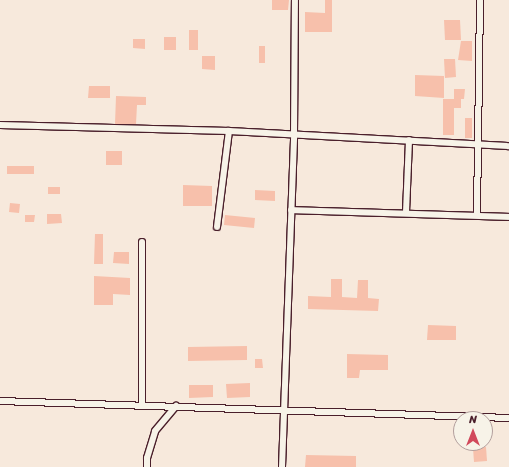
<!DOCTYPE html>
<style>
body{margin:0}
#map{position:relative;width:509px;height:467px;overflow:hidden;background:#f7e9dc;font-family:Sriracha,sans-serif}
div>[style]{position:absolute}
.building>*{inset:0;background:#f7c0ab}
.roads{filter:drop-shadow(1px 0 #4a1f2b) drop-shadow(-1px 0 #4a1f2b) drop-shadow(0 1px #4a1f2b) drop-shadow(0 -1px #4a1f2b)}
.street>*{height:6px;margin:-3px;padding:0 3px;transform-origin:3px;border-radius:3px;background:#f7f3e8}
span{translate:-50% -50%;white-space:nowrap;text-align:center;line-height:1.15;-webkit-text-stroke:3.5px #f7f3e8;paint-order:stroke}
.north{position:absolute;left:453px;top:411px;width:40px;height:40px;box-sizing:border-box;background:#f7f3e8;border:1px solid #b29e9c;border-radius:50%;rotate:0deg;font-size:11px;font-weight:700;line-height:16px;text-align:center;color:#4a1f2b}
.north::after{content:'';display:block;margin:auto;width:14px;height:18px;background:#d1495b;clip-path:polygon(50% 0,100% 100%,50% 72%,0 100%)}
</style>
<div id="map">
<div class="building">
<i style="clip-path:polygon(272px 0,289px 0,288px 10px,272px 10px)"></i>
<i style="clip-path:polygon(325px 0,332px 0,332px 32px,305px 32px,305px 12px,325px 13px)"></i>
<i style="clip-path:polygon(444px 20px,460px 20px,461px 40px,445px 40px)"></i>
<i style="clip-path:polygon(189px 30px,198px 30px,198px 50px,189px 50px)"></i>
<i style="clip-path:polygon(164px 37px,176px 37px,176px 50px,164px 50px)"></i>
<i style="clip-path:polygon(133px 39px,145px 39px,145px 49px,133px 48px)"></i>
<i style="clip-path:polygon(461px 41px,472px 41px,472px 61px,458px 60px)"></i>
<i style="clip-path:polygon(259px 46px,265px 46px,265px 63px,259px 63px)"></i>
<i style="clip-path:polygon(202px 56px,215px 56px,215px 70px,202px 69px)"></i>
<i style="clip-path:polygon(444px 59px,455px 59px,456px 77px,445px 78px)"></i>
<i style="clip-path:polygon(415px 75px,444px 76px,444px 98px,415px 96px)"></i>
<i style="clip-path:polygon(89px 86px,110px 86px,110px 98px,88px 98px)"></i>
<i style="clip-path:polygon(454px 89px,465px 89px,464px 99px,461px 99px,461px 108px,454px 108px,454px 135px,443px 135px,443px 99px,454px 99px)"></i>
<i style="clip-path:polygon(116px 96px,146px 97px,146px 105px,137px 105px,136px 124px,115px 124px)"></i>
<i style="clip-path:polygon(465px 118px,472px 118px,472px 138px,465px 138px)"></i>
<i style="clip-path:polygon(106px 151px,122px 151px,122px 165px,106px 165px)"></i>
<i style="clip-path:polygon(7px 166px,34px 166px,34px 174px,7px 174px)"></i>
<i style="clip-path:polygon(183px 185px,212px 186px,212px 206px,183px 206px)"></i>
<i style="clip-path:polygon(48px 187px,60px 187px,60px 194px,48px 194px)"></i>
<i style="clip-path:polygon(255px 190px,275px 191px,275px 201px,255px 200px)"></i>
<i style="clip-path:polygon(10px 203px,20px 204px,19px 213px,9px 212px)"></i>
<i style="clip-path:polygon(47px 214px,61px 214px,62px 223px,47px 224px)"></i>
<i style="clip-path:polygon(25px 215px,35px 215px,34px 222px,25px 222px)"></i>
<i style="clip-path:polygon(225px 215px,255px 218px,254px 228px,224px 225px)"></i>
<i style="clip-path:polygon(95px 234px,103px 234px,103px 264px,94px 264px)"></i>
<i style="clip-path:polygon(114px 252px,129px 252px,129px 264px,113px 263px)"></i>
<i style="clip-path:polygon(94px 276px,130px 278px,130px 295px,113px 294px,113px 305px,94px 305px)"></i>
<i style="clip-path:polygon(331px 279px,342px 279px,342px 297px,357px 298px,358px 280px,368px 280px,368px 298px,379px 299px,378px 311px,308px 309px,308px 296px,331px 297px)"></i>
<i style="clip-path:polygon(428px 325px,456px 326px,456px 340px,427px 340px)"></i>
<i style="clip-path:polygon(247px 346px,247px 360px,188px 361px,188px 347px)"></i>
<i style="clip-path:polygon(347px 354px,388px 355px,388px 370px,360px 370px,359px 378px,347px 378px)"></i>
<i style="clip-path:polygon(255px 359px,262px 359px,263px 368px,255px 368px)"></i>
<i style="clip-path:polygon(250px 383px,250px 397px,227px 398px,226px 384px)"></i>
<i style="clip-path:polygon(189px 385px,213px 385px,213px 397px,189px 398px)"></i>
<i style="clip-path:polygon(486px 447px,487px 461px,474px 462px,473px 448px)"></i>
<i style="clip-path:polygon(306px 455px,356px 456px,356px 467px,305px 467px)"></i>
</div>
<div class="roads">
<div class="street">
<i style="left:0;top:125px;width:229px;rotate:1.5deg"></i>
<i style="left:229px;top:131px;width:280px;rotate:3.1deg"></i>
<i style="left:291px;top:210px;width:218px;rotate:1.8deg"></i>
<i style="left:406px;top:212px;width:72px;rotate:-87.6deg"></i>
<i style="left:477px;top:214px;width:214px;rotate:-89.2deg"></i>
<i style="left:217px;top:227px;width:97px;rotate:-82.9deg"></i>
<i style="left:0;top:401px;width:509px;rotate:1.91deg"></i>
<i style="left:142px;top:405px;width:163px;rotate:-90deg"></i>
<i style="left:147px;top:467px;width:9px;rotate:-90deg"></i>
<i style="left:147px;top:458px;width:28px;rotate:-73deg"></i>
<i style="left:155px;top:431px;width:33px;rotate:-50deg"></i>
<i style="left:282px;top:467px;width:332px;rotate:-87.9deg"></i>
<i style="left:294px;top:135px;width:135px;rotate:-89.6deg"></i>
</div>
</div>
<div class="north">N</div>
</div>
